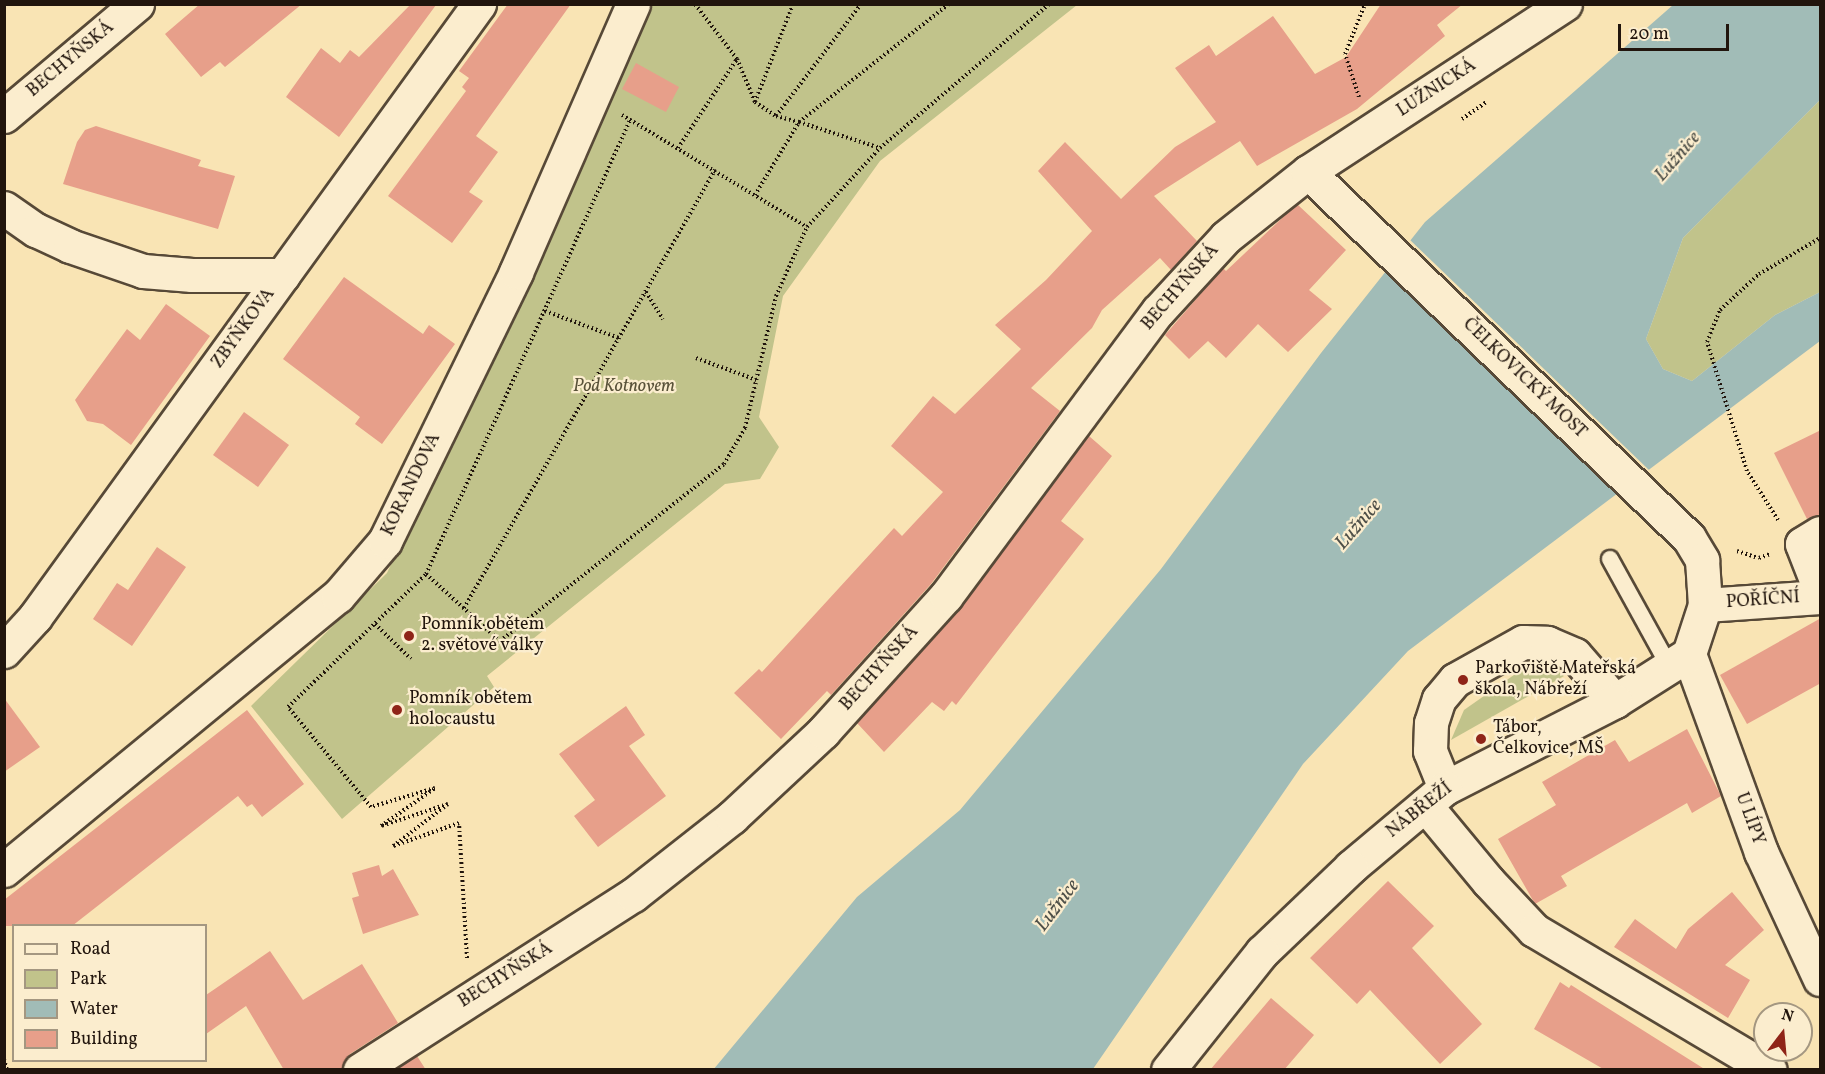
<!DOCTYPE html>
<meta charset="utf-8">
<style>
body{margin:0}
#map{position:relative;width:1825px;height:1074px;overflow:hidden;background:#f9e4b4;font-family:Vollkorn,serif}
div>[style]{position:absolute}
.green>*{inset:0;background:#c1c38b}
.water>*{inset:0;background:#a1bcb7}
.pier>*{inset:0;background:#f9e4b4}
.building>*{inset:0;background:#e79f8a}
.path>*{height:4px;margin-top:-2px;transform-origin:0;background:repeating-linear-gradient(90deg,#21150d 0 1.5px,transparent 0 4.5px)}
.roads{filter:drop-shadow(2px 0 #574937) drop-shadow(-2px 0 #574937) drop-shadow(0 2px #574937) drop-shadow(0 -2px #574937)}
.lane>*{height:16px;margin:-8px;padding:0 8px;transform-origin:8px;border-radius:8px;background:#fbedce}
.street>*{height:33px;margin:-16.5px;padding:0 16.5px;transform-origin:16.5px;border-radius:16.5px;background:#fbedce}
.secondary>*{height:33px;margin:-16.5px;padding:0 16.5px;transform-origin:16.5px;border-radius:16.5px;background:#fbedce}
.dots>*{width:16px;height:16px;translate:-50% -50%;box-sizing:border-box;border:3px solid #fbedce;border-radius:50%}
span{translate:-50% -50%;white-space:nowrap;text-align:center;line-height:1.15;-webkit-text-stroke:4.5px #fbedce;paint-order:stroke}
.street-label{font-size:18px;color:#21150d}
.park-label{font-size:18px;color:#595239;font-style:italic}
.poi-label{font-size:18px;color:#21150d}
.left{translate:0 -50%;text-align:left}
.water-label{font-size:20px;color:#4e4f48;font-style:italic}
.frame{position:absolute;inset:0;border:6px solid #21150d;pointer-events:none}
.legend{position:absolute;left:12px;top:924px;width:195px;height:138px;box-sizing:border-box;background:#fbedce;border:2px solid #a49781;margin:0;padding:8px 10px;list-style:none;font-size:18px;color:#21150d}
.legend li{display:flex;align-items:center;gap:12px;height:30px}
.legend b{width:30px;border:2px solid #a49781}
.north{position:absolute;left:1753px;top:1002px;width:60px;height:60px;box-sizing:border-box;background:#fbedce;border:2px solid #a49781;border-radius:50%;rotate:16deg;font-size:16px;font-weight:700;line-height:24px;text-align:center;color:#21150d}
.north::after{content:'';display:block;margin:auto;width:21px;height:27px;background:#8f2418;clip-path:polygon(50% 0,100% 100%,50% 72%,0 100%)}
.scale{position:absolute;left:1618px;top:24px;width:111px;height:27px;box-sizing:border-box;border:3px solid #21150d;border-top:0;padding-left:8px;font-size:18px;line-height:21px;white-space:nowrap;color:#21150d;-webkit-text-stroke:4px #fbedce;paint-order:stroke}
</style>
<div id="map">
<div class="green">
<i style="clip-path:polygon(649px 5px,1077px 5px,880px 161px,783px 296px,759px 417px,779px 447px,760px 479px,725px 484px,487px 676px,494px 687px,342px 819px,251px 706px,387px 573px)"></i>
<i style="clip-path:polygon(1820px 100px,1820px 292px,1775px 315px,1692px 381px,1663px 369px,1646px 339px,1683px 238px)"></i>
<i style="clip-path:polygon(1541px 656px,1564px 676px,1451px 740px,1464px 710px)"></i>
</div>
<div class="water">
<i style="clip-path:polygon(1673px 5px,1820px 5px,1820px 100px,1683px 238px,1646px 339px,1663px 369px,1692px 381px,1775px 315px,1820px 292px,1820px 341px,1408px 651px,1303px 764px,1093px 1069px,713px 1070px,857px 897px,960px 810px,1161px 569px,1321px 353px,1425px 222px)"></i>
</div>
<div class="pier">
<i style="clip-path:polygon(1408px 238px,1649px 470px,1617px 494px,1383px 269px)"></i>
</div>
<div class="building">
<i style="clip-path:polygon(200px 4px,302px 4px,225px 67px,220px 62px,201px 77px,165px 34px)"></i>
<i style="clip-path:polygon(411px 4px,436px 5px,339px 137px,286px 97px,321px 48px,340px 63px,350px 50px,359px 57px)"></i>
<i style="clip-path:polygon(508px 4px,571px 4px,476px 136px,498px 152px,469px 192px,483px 201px,452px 243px,388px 196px,466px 91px,462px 87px,469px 78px,459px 71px)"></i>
<i style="clip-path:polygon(1381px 4px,1463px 4px,1437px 25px,1445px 36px,1357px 109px,1257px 166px,1240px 141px,1154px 196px,1197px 241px,1171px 270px,1160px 258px,1102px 310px,1092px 328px,1031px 388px,1060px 411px,931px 584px,831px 695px,827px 691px,781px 739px,734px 693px,759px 669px,762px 672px,894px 528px,902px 536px,943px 492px,891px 446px,933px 396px,955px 414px,1021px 349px,995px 325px,1046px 280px,1092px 231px,1038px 171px,1065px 142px,1121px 199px,1175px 147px,1216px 122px,1175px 68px,1209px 45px,1216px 56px,1273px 16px,1315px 74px,1346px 57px)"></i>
<i style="clip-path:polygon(636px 63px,679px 87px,666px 112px,622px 89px)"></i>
<i style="clip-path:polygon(96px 126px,201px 160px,198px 166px,235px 176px,218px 229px,63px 184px,77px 142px,85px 130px)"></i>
<i style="clip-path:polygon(1297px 204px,1346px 250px,1309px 290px,1332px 309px,1288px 352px,1258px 324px,1226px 358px,1208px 341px,1189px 359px,1165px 335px,1223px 268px,1226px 271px)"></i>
<i style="clip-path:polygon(344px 277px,423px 334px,429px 325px,455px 344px,382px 444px,355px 424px,360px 417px,283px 359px)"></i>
<i style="clip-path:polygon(166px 304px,210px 336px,131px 445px,103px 424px,87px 421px,75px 400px,127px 329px,140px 340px)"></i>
<i style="clip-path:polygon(244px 412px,289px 445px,258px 487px,213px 455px)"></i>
<i style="clip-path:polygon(1821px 430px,1821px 514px,1807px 519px,1774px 453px)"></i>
<i style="clip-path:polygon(1089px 436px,1112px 456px,1061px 521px,1084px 539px,956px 705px,952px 701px,944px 711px,932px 702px,884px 752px,857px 723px,961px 607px)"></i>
<i style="clip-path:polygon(157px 547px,186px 567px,132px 646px,93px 619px,117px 583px,128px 590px)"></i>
<i style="clip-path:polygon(1821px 618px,1821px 683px,1747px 724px,1720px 675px)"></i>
<i style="clip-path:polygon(4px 698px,40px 747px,4px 772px)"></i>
<i style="clip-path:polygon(626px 706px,645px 735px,629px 746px,666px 796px,598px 847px,574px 816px,595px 800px,559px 754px)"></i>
<i style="clip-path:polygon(247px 710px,304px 784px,262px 817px,252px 804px,247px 807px,238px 796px,72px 926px,4px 926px,4px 900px)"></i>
<i style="clip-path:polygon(1687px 729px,1721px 796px,1692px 813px,1687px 803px,1561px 876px,1567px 886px,1535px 904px,1498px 839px,1556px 805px,1542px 782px,1615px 740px,1629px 762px)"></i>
<i style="clip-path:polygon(379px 865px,382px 876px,393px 869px,419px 915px,363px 934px,352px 898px,359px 896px,352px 873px)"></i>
<i style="clip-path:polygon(1388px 881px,1434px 926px,1412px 948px,1482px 1024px,1440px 1064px,1370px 990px,1357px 1004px,1310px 958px)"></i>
<i style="clip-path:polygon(1732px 892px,1764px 930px,1725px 965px,1750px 980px,1728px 1018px,1614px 947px,1635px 919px,1676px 949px,1688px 929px)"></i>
<i style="clip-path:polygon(270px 951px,303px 1000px,362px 964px,398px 1023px,350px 1054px,341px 1070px,284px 1070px,246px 1006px,206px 1034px,206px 995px)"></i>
<i style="clip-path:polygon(1560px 982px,1569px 988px,1571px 985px,1706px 1070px,1605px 1070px,1534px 1029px)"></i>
<i style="clip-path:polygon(1271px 998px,1314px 1035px,1284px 1070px,1210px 1070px)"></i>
<i style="clip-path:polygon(417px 1056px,426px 1070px,396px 1070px)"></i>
</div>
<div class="path">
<i style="left:737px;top:59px;width:47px;rotate:67.3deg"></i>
<i style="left:755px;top:102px;width:25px;rotate:34deg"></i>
<i style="left:776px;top:116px;width:24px;rotate:15deg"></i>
<i style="left:799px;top:122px;width:191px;rotate:-38.2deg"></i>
<i style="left:1359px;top:97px;width:45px;rotate:-108deg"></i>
<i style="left:1345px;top:54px;width:54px;rotate:-68.2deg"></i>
<i style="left:755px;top:102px;width:105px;rotate:-68.8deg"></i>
<i style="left:622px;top:115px;width:216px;rotate:31.2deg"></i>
<i style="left:776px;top:116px;width:141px;rotate:-52.8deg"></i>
<i style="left:1462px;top:119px;width:29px;rotate:-35deg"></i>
<i style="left:678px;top:148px;width:107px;rotate:-56.5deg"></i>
<i style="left:737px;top:59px;width:69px;rotate:-127.4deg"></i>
<i style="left:755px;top:195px;width:85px;rotate:-58.9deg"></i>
<i style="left:799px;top:122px;width:85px;rotate:17.8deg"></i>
<i style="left:646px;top:292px;width:32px;rotate:58deg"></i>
<i style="left:545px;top:311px;width:79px;rotate:20deg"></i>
<i style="left:696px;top:358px;width:65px;rotate:19.8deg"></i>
<i style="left:1778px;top:520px;width:58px;rotate:-122.3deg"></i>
<i style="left:1747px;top:471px;width:135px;rotate:-107.2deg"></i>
<i style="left:1707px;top:342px;width:35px;rotate:-68deg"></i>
<i style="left:1720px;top:310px;width:53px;rotate:-42.7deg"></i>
<i style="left:1759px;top:274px;width:71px;rotate:-30.5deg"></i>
<i style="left:1737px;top:551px;width:23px;rotate:18deg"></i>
<i style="left:1759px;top:558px;width:12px;rotate:-20deg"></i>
<i style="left:426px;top:574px;width:100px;rotate:42.2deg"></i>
<i style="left:500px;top:641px;width:285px;rotate:-38.3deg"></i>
<i style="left:724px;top:464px;width:42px;rotate:-59.7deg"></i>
<i style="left:745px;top:428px;width:136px;rotate:-76.8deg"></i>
<i style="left:776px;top:296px;width:76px;rotate:-65.8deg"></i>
<i style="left:807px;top:227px;width:108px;rotate:-47.3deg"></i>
<i style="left:880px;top:148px;width:222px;rotate:-40.4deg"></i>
<i style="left:464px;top:608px;width:505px;rotate:-60.18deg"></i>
<i style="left:375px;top:624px;width:50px;rotate:44.2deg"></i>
<i style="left:467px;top:958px;width:135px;rotate:-93.4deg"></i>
<i style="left:459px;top:823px;width:70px;rotate:160.8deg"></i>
<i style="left:393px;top:846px;width:69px;rotate:-37.4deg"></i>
<i style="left:448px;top:804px;width:71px;rotate:161.8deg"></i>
<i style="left:381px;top:826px;width:66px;rotate:-35.1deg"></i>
<i style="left:435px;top:788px;width:67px;rotate:163.5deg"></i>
<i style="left:371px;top:807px;width:130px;rotate:-129.7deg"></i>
<i style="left:288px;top:707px;width:192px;rotate:-43.9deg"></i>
<i style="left:426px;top:574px;width:498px;rotate:-65.8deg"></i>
<i style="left:4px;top:1059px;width:11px;rotate:75deg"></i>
</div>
<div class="roads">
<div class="lane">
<i style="left:1610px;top:559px;width:122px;rotate:61.1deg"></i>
</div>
<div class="street">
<i style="left:1308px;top:172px;width:307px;rotate:-33.2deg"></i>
<i style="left:4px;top:208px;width:39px;rotate:35deg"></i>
<i style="left:36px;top:230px;width:38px;rotate:25deg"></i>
<i style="left:70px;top:246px;width:77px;rotate:18.9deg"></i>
<i style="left:143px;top:271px;width:49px;rotate:4.7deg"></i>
<i style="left:192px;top:275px;width:91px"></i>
<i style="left:1820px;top:533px;width:21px;rotate:149deg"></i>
<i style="left:1802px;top:544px;width:49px;rotate:68.6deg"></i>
<i style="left:1705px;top:605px;width:115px;rotate:-4deg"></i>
<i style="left:4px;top:651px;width:46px;rotate:-47.6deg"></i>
<i style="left:35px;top:617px;width:757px;rotate:-54.08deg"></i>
<i style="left:1689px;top:654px;width:211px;rotate:70deg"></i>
<i style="left:1761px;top:852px;width:140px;rotate:65.1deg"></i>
<i style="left:1445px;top:788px;width:40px;rotate:-112deg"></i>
<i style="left:1430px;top:751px;width:28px;rotate:-88deg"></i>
<i style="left:1431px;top:723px;width:25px;rotate:-72deg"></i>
<i style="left:1439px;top:699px;width:25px;rotate:-50deg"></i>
<i style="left:1455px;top:680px;width:78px;rotate:-29.2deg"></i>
<i style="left:1523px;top:642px;width:24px;rotate:2deg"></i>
<i style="left:1547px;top:643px;width:30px;rotate:23deg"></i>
<i style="left:1575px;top:655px;width:61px;rotate:49deg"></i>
<i style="left:1425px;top:805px;width:99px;rotate:50.3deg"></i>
<i style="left:1488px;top:881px;width:67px;rotate:46.8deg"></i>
<i style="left:1534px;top:930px;width:274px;rotate:30.7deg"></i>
<i style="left:4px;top:870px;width:432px;rotate:-39.4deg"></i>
<i style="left:338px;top:596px;width:72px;rotate:-49.5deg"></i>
<i style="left:385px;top:541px;width:299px;rotate:-64deg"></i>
<i style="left:516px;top:272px;width:292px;rotate:-66.4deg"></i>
</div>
<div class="secondary">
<i style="left:4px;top:116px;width:174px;rotate:-40.1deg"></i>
<i style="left:360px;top:1070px;width:324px;rotate:-32.7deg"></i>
<i style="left:633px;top:895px;width:126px;rotate:-38.2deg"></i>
<i style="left:732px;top:817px;width:125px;rotate:-43deg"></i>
<i style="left:823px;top:732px;width:183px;rotate:-47.9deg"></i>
<i style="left:946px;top:596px;width:355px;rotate:-53.4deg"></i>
<i style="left:1158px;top:311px;width:100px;rotate:-47.4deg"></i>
<i style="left:1226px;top:237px;width:105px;rotate:-38.4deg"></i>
<i style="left:1308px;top:172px;width:528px;rotate:43.85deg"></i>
<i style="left:1689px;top:538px;width:26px;rotate:59deg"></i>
<i style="left:1702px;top:560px;width:45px;rotate:86.2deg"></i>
<i style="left:1705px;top:605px;width:52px;rotate:108.1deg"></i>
<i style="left:1689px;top:654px;width:88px;rotate:147.6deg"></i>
<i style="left:1615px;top:701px;width:191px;rotate:152.9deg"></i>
<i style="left:1445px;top:788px;width:123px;rotate:140deg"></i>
<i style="left:1351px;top:867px;width:123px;rotate:136.3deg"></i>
<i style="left:1262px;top:952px;width:151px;rotate:128.5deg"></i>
</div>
</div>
<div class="dots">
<i style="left:409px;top:636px;background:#8f2418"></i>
<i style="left:1463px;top:680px;background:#8f2418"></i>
<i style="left:397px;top:710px;background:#8f2418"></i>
<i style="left:1481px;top:739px;background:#8f2418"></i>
</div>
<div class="street-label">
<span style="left:71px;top:60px;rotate:-40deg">BECHYŇSKÁ</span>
<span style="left:1437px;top:89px;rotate:-33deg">LUŽNICKÁ</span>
<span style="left:1181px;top:288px;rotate:-49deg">BECHYŇSKÁ</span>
<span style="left:244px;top:329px;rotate:-54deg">ZBYŇKOVA</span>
<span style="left:1524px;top:379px;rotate:44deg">ČELKOVICKÝ MOST</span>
<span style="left:412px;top:485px;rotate:-64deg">KORANDOVA</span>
<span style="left:1763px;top:601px;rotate:-4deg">POŘÍČNÍ</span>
<span style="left:880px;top:669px;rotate:-48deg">BECHYŇSKÁ</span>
<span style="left:1420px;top:811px;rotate:-38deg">NÁBŘEŽÍ</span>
<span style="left:1749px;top:819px;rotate:70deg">U LÍPY</span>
<span style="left:506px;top:976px;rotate:-32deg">BECHYŇSKÁ</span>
</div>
<div class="park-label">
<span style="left:624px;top:387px">Pod Kotnovem</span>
</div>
<div class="poi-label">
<span class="left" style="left:421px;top:636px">Pomník obětem<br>2. světové války</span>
<span class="left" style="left:1475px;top:680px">Parkoviště Mateřská<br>škola, Nábřeží</span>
<span class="left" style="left:409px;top:710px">Pomník obětem<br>holocaustu</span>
<span class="left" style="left:1493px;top:739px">Tábor,<br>Čelkovice, MŠ</span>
</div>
<div class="water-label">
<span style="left:1678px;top:157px;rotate:-49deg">Lužnice</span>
<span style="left:1359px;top:525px;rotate:-49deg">Lužnice</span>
<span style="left:1058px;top:906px;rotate:-53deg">Lužnice</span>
</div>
<div class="frame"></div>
<ul class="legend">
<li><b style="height:8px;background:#fbedce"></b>Road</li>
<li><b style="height:16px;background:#c1c38b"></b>Park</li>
<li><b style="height:16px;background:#a1bcb7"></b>Water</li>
<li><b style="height:16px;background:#e79f8a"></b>Building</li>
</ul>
<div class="north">N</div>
<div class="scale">20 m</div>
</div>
